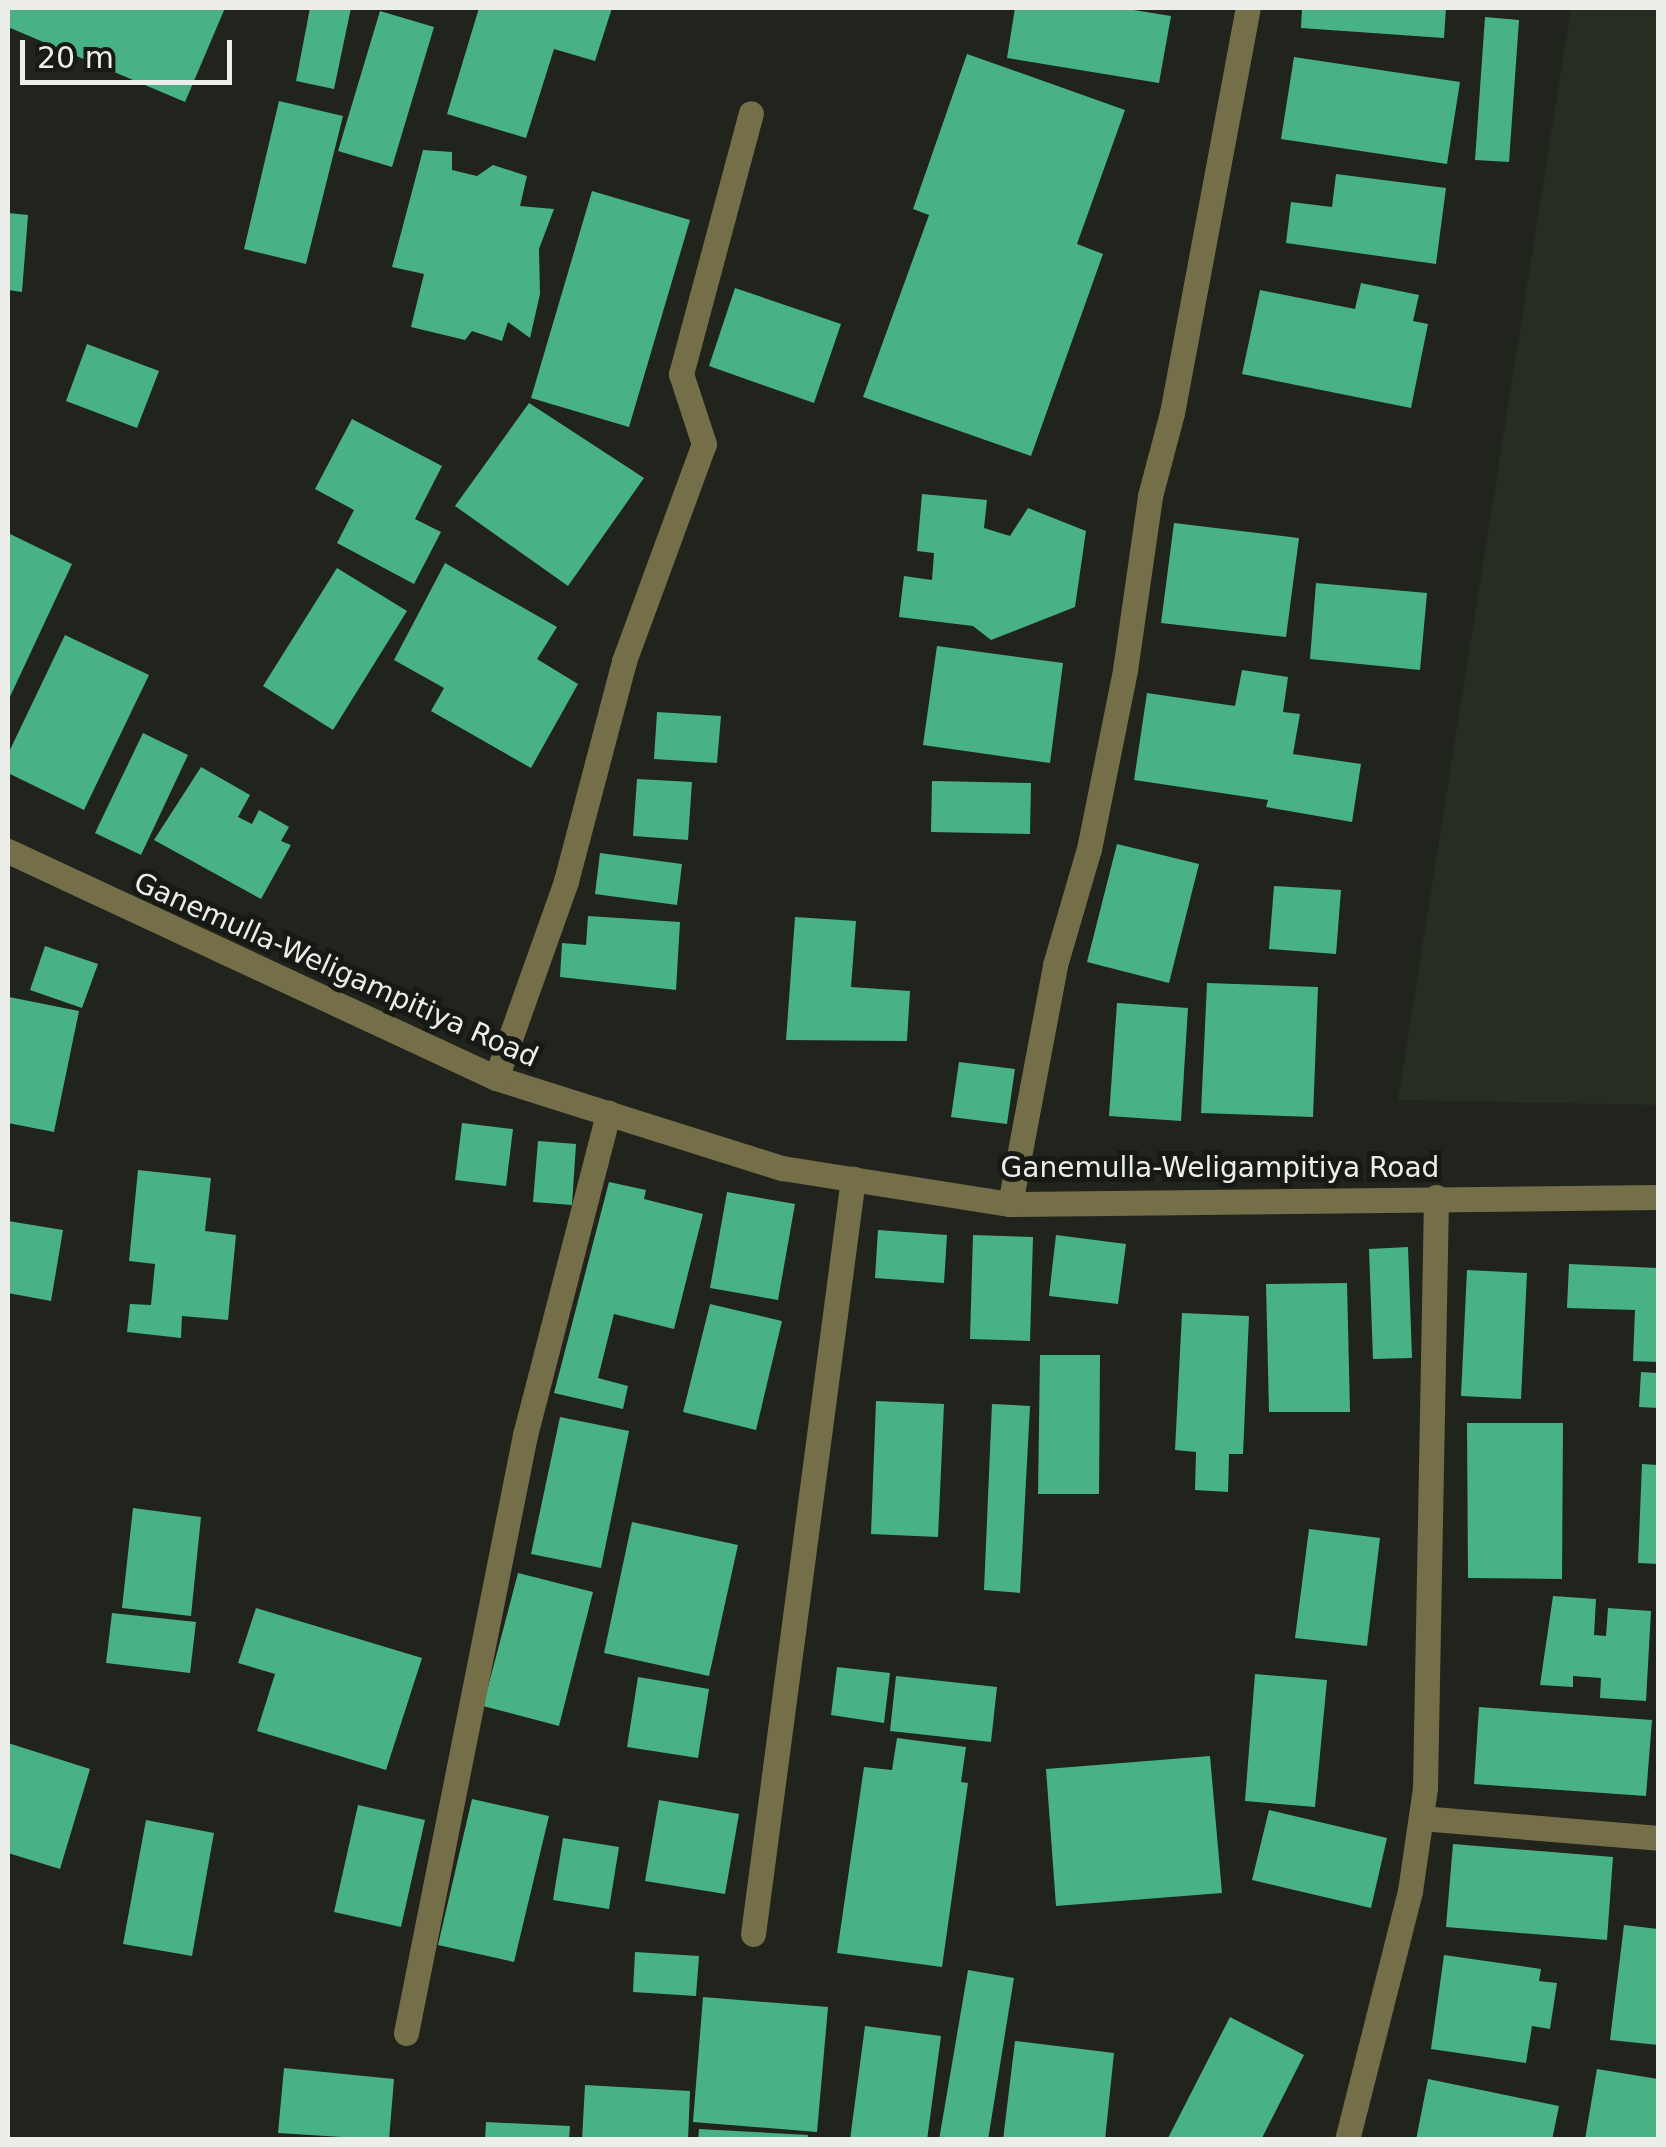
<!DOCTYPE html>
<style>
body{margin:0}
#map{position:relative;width:1666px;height:2147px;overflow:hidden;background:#20241d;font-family:"DejaVu Sans",sans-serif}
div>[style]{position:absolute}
.built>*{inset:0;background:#262d21}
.building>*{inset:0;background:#48b284}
.minor>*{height:25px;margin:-12.5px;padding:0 12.5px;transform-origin:12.5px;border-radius:12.5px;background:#746e49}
span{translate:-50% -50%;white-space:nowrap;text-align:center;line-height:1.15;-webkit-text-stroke:10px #171a14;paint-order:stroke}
.street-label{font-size:28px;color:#eceeea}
.frame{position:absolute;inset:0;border:10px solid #eceeea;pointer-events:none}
.scale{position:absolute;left:20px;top:40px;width:212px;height:45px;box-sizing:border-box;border:5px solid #eceeea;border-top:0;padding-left:12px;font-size:30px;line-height:35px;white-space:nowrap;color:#eceeea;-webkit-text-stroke:8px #171a14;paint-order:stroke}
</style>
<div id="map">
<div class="built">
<i style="clip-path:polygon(1571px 8px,1658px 8px,1658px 1105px,1398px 1100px)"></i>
</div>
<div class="building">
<i style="clip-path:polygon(8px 8px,225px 8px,185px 102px,8px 27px)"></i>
<i style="clip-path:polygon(310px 8px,351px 8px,334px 89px,296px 81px)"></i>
<i style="clip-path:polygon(479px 8px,612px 8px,595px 61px,554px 49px,526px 138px,447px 114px)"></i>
<i style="clip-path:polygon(1015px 8px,1121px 8px,1171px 16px,1159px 83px,1007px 58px)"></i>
<i style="clip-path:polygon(1302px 8px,1446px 8px,1444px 38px,1301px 28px)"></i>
<i style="clip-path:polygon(380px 11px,434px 27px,392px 167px,338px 151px)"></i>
<i style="clip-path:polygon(1485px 17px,1519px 20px,1509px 162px,1475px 160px)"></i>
<i style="clip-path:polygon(967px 54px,1125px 110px,1077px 244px,1103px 254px,1031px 456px,863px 397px,929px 215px,913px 209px)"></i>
<i style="clip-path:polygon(1294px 57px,1460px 82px,1447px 164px,1281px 139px)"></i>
<i style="clip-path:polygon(279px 101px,343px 116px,306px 264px,244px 249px)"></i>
<i style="clip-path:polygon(423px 150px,452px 152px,452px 170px,477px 176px,493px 165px,527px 176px,520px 206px,554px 209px,539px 249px,540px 294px,530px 338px,508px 322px,502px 341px,472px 331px,465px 340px,411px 327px,424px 274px,392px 267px)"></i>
<i style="clip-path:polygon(1336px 174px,1446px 188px,1436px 264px,1286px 243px,1291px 202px,1332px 207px)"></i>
<i style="clip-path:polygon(592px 191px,690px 220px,629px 427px,531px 398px)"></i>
<i style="clip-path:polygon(8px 213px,28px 215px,22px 292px,8px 290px)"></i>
<i style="clip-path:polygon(1361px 283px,1419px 295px,1413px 321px,1428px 324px,1411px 408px,1242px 374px,1260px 290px,1355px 309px)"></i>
<i style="clip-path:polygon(735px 288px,841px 324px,814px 403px,709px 366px)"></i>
<i style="clip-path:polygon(87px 344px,159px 371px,137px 428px,66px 401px)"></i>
<i style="clip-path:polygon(529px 403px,644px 478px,568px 586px,455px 506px)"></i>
<i style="clip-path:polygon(352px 419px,442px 466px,415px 519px,441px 532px,414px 584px,337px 543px,354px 510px,315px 489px)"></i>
<i style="clip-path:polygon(922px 494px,987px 500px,984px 528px,1010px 536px,1028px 508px,1086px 531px,1075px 607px,991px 640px,973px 626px,899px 617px,904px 576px,932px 580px,934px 553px,917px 551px)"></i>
<i style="clip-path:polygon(1174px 523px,1299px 538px,1286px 637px,1161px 623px)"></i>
<i style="clip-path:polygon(8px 533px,72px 564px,8px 701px)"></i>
<i style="clip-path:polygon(445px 563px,557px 627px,537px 659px,578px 684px,531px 768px,431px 711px,444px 688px,394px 660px)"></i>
<i style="clip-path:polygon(337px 568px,407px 611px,333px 730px,263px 686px)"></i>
<i style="clip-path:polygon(1316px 583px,1427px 593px,1420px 670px,1310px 659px)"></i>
<i style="clip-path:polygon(65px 635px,149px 675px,84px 810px,8px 773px,8px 754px)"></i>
<i style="clip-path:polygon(937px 646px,1063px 663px,1050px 763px,923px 745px)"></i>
<i style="clip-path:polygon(1242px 670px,1288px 677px,1283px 712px,1300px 714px,1293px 754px,1361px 764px,1352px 822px,1266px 807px,1268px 800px,1134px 780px,1147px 693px,1235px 706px)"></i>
<i style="clip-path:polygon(657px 712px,721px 716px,717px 763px,654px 759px)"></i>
<i style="clip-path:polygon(143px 733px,188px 755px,141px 855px,95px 833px)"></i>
<i style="clip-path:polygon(201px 767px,250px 795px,238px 817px,252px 824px,259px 810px,289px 827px,281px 841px,291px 845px,261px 899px,154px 840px)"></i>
<i style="clip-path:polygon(637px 779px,692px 782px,688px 840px,633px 836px)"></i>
<i style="clip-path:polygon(932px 781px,1031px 783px,1030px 834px,931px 832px)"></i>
<i style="clip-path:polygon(1117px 844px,1199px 864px,1169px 983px,1087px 962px)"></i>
<i style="clip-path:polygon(600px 853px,682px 864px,677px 905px,595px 894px)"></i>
<i style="clip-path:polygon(1274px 886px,1341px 890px,1336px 954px,1269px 949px)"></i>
<i style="clip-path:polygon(588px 916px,680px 922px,676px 990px,560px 977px,562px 943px,586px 945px)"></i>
<i style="clip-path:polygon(795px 917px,856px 921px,851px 987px,910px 991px,907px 1041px,786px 1040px)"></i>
<i style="clip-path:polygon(45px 946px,98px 964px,82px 1008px,30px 990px)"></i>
<i style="clip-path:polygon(1207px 983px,1318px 987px,1313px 1117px,1201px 1113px)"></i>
<i style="clip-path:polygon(9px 997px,79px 1011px,54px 1132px,8px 1123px)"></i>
<i style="clip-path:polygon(1117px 1003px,1188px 1008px,1181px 1121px,1109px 1116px)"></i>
<i style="clip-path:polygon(959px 1062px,1015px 1069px,1007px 1124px,951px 1117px)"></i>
<i style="clip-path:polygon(462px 1123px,513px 1129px,506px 1186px,455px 1180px)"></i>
<i style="clip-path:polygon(538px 1141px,576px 1144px,572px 1205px,533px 1202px)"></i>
<i style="clip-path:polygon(138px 1170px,211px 1178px,205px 1231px,236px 1235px,228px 1320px,182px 1316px,181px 1338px,127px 1332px,130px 1304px,151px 1305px,155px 1264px,129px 1261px)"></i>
<i style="clip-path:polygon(609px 1182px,646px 1190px,644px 1199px,703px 1214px,674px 1329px,614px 1314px,598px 1378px,628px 1386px,623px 1409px,554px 1393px)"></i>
<i style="clip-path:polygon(727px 1192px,795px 1204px,778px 1300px,710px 1288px)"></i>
<i style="clip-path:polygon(8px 1221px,63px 1230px,51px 1301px,8px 1293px)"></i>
<i style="clip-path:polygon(878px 1230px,947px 1235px,944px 1283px,875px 1278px)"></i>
<i style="clip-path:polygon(973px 1235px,1033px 1237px,1030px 1341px,970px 1339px)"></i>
<i style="clip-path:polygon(1056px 1235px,1126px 1244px,1118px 1304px,1049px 1296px)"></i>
<i style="clip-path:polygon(1408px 1247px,1412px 1358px,1373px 1359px,1369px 1249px)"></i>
<i style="clip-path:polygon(1569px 1264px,1658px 1268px,1658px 1362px,1633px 1361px,1635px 1310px,1567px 1308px)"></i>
<i style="clip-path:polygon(1467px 1270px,1527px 1273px,1521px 1399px,1461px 1396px)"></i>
<i style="clip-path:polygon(1347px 1283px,1350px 1412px,1269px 1412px,1266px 1284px)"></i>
<i style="clip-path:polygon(710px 1304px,782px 1321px,756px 1430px,683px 1412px)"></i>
<i style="clip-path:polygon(1182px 1313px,1249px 1316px,1243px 1454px,1229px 1454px,1228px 1492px,1195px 1490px,1196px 1452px,1175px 1450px)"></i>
<i style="clip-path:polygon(1040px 1355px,1100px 1355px,1099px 1494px,1038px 1494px)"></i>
<i style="clip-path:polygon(1641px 1372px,1658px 1373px,1658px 1408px,1639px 1407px)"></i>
<i style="clip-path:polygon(876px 1401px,944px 1404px,938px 1537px,871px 1534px)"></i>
<i style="clip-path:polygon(992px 1404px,1030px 1406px,1020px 1593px,984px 1590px)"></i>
<i style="clip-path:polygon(560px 1417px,629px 1431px,601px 1568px,531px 1554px)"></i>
<i style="clip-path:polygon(1467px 1423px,1563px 1423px,1562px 1579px,1468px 1578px)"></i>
<i style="clip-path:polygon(1642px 1464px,1658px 1465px,1658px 1564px,1638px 1563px)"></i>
<i style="clip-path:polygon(133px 1508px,201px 1517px,191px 1616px,122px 1608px)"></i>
<i style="clip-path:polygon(632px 1522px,738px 1545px,709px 1676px,604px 1653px)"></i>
<i style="clip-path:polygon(1309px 1529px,1380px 1538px,1367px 1646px,1295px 1638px)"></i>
<i style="clip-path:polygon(518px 1573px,593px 1592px,559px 1726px,483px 1706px)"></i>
<i style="clip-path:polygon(1553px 1596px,1596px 1599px,1594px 1635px,1606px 1636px,1608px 1608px,1651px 1611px,1646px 1701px,1600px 1698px,1601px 1678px,1573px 1676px,1573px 1687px,1540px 1685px)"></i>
<i style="clip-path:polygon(256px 1608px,422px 1658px,386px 1770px,257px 1731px,275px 1674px,238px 1663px)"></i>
<i style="clip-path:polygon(112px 1613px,196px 1622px,190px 1673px,106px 1663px)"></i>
<i style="clip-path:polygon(837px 1667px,890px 1673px,884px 1723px,831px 1715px)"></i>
<i style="clip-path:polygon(1255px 1674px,1327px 1680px,1315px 1807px,1245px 1801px)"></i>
<i style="clip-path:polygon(896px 1676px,997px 1687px,991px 1742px,890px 1731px)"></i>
<i style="clip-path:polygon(638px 1677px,709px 1689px,698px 1758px,627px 1747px)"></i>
<i style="clip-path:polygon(1479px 1707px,1652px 1720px,1646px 1796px,1474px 1784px)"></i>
<i style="clip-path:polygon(897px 1738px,966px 1747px,961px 1782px,968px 1783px,942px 1967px,837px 1953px,864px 1767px,892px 1770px)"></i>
<i style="clip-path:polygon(8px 1743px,90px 1769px,60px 1869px,8px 1853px)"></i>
<i style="clip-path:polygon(1210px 1756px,1222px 1893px,1056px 1906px,1046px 1769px)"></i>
<i style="clip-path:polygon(472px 1799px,549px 1816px,514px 1962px,438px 1945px)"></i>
<i style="clip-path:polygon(659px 1800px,739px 1814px,725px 1894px,645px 1881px)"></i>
<i style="clip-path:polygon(358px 1805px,425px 1820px,401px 1927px,334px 1912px)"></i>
<i style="clip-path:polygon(1269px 1810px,1387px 1838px,1371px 1908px,1252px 1880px)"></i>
<i style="clip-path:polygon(146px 1820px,214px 1833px,192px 1956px,123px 1944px)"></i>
<i style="clip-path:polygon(563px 1838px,619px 1847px,609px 1909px,553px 1900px)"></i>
<i style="clip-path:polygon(1453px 1844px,1613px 1857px,1607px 1940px,1446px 1927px)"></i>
<i style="clip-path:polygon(1624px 1925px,1658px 1929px,1658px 2045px,1610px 2040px)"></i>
<i style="clip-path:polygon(635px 1952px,699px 1956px,696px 1996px,633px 1992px)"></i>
<i style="clip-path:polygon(1444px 1955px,1541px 1969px,1539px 1981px,1557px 1983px,1550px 2029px,1532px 2026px,1526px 2063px,1431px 2049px)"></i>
<i style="clip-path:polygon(968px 1970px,1014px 1978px,988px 2140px,939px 2140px)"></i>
<i style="clip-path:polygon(703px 1997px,828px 2007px,817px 2132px,693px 2122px)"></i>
<i style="clip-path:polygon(1230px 2017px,1304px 2055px,1261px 2140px,1167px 2140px)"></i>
<i style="clip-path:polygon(865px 2026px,941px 2036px,927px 2140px,850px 2140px)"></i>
<i style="clip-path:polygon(1015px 2041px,1114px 2053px,1105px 2140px,1003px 2140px)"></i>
<i style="clip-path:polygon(284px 2068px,394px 2079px,389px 2140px,278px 2133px)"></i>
<i style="clip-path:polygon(1597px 2069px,1658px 2079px,1658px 2140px,1585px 2139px)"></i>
<i style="clip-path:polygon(1428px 2079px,1559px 2106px,1552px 2140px,1416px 2140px)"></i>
<i style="clip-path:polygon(585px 2085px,690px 2091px,688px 2140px,582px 2140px)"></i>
<i style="clip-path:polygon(486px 2122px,570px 2126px,569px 2140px,485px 2140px)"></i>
<i style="clip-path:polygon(699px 2129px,808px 2135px,807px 2140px,698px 2140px)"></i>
</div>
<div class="minor">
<i style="left:8px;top:851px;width:538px;rotate:24.95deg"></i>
<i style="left:496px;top:1078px;width:300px;rotate:17.5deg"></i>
<i style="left:782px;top:1168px;width:231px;rotate:9deg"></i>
<i style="left:1010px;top:1204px;width:648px;rotate:-0.62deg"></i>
<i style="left:496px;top:1078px;width:209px;rotate:-70.4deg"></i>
<i style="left:566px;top:881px;width:228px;rotate:-75.2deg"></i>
<i style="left:624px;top:661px;width:231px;rotate:-69.8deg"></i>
<i style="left:704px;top:444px;width:74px;rotate:-108.2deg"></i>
<i style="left:681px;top:374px;width:270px;rotate:-75deg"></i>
<i style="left:1010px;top:1204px;width:243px;rotate:-79.3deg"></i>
<i style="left:1055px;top:965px;width:121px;rotate:-73.7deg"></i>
<i style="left:1089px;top:849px;width:183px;rotate:-78.6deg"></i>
<i style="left:1125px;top:670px;width:176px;rotate:-81.8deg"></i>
<i style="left:1150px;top:496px;width:86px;rotate:-75.2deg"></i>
<i style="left:1172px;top:413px;width:412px;rotate:-79.4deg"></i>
<i style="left:1421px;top:1818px;width:238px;rotate:4.8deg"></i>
<i style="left:753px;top:1934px;width:762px;rotate:-82.46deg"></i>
<i style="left:406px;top:2033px;width:610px;rotate:-78.75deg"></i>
<i style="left:525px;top:1435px;width:333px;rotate:-75.5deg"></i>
<i style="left:1347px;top:2140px;width:257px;rotate:-75.8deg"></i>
<i style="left:1410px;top:1891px;width:104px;rotate:-81.7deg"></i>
<i style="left:1425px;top:1788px;width:591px;rotate:-88.93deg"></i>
</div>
<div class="street-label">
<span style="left:336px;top:970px;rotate:24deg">Ganemulla-Weligampitiya Road</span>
<span style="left:1220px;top:1168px">Ganemulla-Weligampitiya Road</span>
</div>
<div class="frame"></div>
<div class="scale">20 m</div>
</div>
